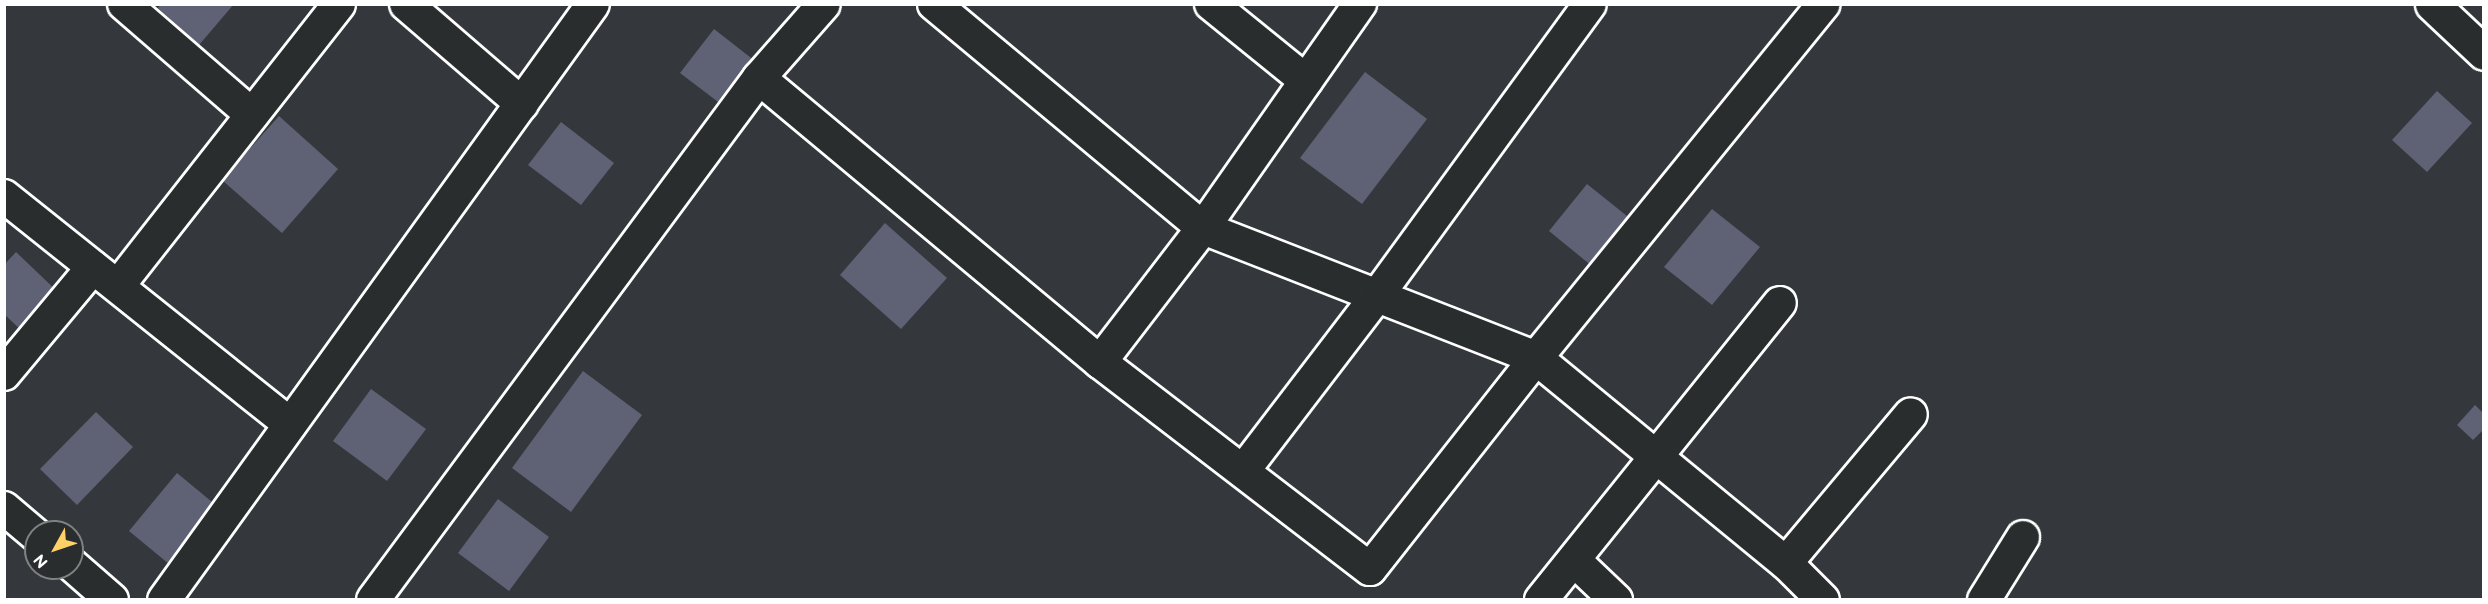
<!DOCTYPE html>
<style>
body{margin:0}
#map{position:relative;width:2488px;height:604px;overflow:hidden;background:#34383c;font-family:"Balsamiq Sans",sans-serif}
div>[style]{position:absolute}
.building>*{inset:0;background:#5e6274}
.roads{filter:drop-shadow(2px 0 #fff) drop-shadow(-2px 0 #fff) drop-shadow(0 2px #fff) drop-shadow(0 -2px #fff)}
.street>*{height:32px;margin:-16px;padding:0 16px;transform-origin:16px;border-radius:16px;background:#2a2d2e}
.secondary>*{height:33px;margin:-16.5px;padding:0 16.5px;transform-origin:16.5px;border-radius:16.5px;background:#2a2d2e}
span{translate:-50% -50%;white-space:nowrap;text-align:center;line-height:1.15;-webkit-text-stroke:6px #2a2d2e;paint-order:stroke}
.frame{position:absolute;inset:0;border:6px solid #fff;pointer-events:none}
.north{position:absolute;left:24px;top:520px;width:60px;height:60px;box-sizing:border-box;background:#2a2d2e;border:2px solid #7f8182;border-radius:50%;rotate:230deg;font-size:16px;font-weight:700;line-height:24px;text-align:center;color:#fff}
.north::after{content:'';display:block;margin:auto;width:21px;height:27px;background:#ffd166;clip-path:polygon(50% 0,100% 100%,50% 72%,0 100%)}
</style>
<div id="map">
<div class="building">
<i style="clip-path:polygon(161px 4px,234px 4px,199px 45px,158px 8px)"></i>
<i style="clip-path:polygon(714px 29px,764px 68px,730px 111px,680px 73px)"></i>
<i style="clip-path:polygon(1365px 72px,1427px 119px,1362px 204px,1300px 158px)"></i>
<i style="clip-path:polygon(2437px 91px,2472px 123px,2427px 172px,2392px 140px)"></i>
<i style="clip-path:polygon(279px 116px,338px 169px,282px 233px,222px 180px)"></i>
<i style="clip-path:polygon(561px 122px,614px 163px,581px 205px,528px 165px)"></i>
<i style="clip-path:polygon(1587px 184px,1637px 224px,1598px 271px,1549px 231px)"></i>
<i style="clip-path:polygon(1712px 209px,1760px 247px,1712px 305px,1664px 267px)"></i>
<i style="clip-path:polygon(885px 223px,947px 278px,901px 329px,840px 275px)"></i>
<i style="clip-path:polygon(16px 252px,60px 294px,23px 332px,4px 314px,4px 265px)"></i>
<i style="clip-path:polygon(583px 371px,642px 415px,571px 512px,512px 468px)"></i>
<i style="clip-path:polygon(371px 389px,426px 429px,387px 481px,333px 441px)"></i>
<i style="clip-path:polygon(2475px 405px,2484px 414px,2484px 429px,2473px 440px,2457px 425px)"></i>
<i style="clip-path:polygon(96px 412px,133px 447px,77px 505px,40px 469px)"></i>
<i style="clip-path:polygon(177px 473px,223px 511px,175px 569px,129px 531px)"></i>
<i style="clip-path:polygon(498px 499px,549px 537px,509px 591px,458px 553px)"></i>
</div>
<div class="roads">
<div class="street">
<i style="left:124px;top:4px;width:169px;rotate:40.9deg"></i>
<i style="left:406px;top:4px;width:153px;rotate:40.8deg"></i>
<i style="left:934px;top:4px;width:350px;rotate:39.8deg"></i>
<i style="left:1203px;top:228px;width:357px;rotate:21.3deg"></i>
<i style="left:1536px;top:358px;width:323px;rotate:39.4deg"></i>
<i style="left:1786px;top:563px;width:52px;rotate:45deg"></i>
<i style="left:1211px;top:4px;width:122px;rotate:39deg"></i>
<i style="left:759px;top:78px;width:444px;rotate:39.8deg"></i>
<i style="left:1100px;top:362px;width:340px;rotate:37.5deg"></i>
<i style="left:1370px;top:569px;width:268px;rotate:-51.8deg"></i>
<i style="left:1536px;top:358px;width:456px;rotate:-50.9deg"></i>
<i style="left:4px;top:196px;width:366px;rotate:38.6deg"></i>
<i style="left:118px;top:286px;width:358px;rotate:-51.9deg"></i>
<i style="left:1100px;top:362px;width:169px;rotate:-52.5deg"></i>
<i style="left:1203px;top:228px;width:274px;rotate:-55deg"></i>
<i style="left:4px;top:374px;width:139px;rotate:-50.2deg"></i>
<i style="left:1243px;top:471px;width:220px;rotate:-52.6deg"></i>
<i style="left:1377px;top:296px;width:361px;rotate:-53.9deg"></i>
<i style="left:4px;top:508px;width:42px;rotate:40.2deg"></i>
<i style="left:1574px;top:560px;width:58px;rotate:43.6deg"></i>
<i style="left:1786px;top:563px;width:194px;rotate:-50deg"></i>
<i style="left:72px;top:565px;width:53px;rotate:41.2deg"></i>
<i style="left:164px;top:600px;width:734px;rotate:-54.25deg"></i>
<i style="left:373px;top:600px;width:649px;rotate:-53.52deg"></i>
<i style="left:759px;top:78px;width:98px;rotate:-48.7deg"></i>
<i style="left:1541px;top:600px;width:381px;rotate:-51.2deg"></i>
<i style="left:1984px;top:600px;width:74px;rotate:-58.2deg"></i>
</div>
<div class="secondary">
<i style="left:2432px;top:4px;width:71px;rotate:43.3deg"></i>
</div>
</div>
<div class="frame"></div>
<div class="north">N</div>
</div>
